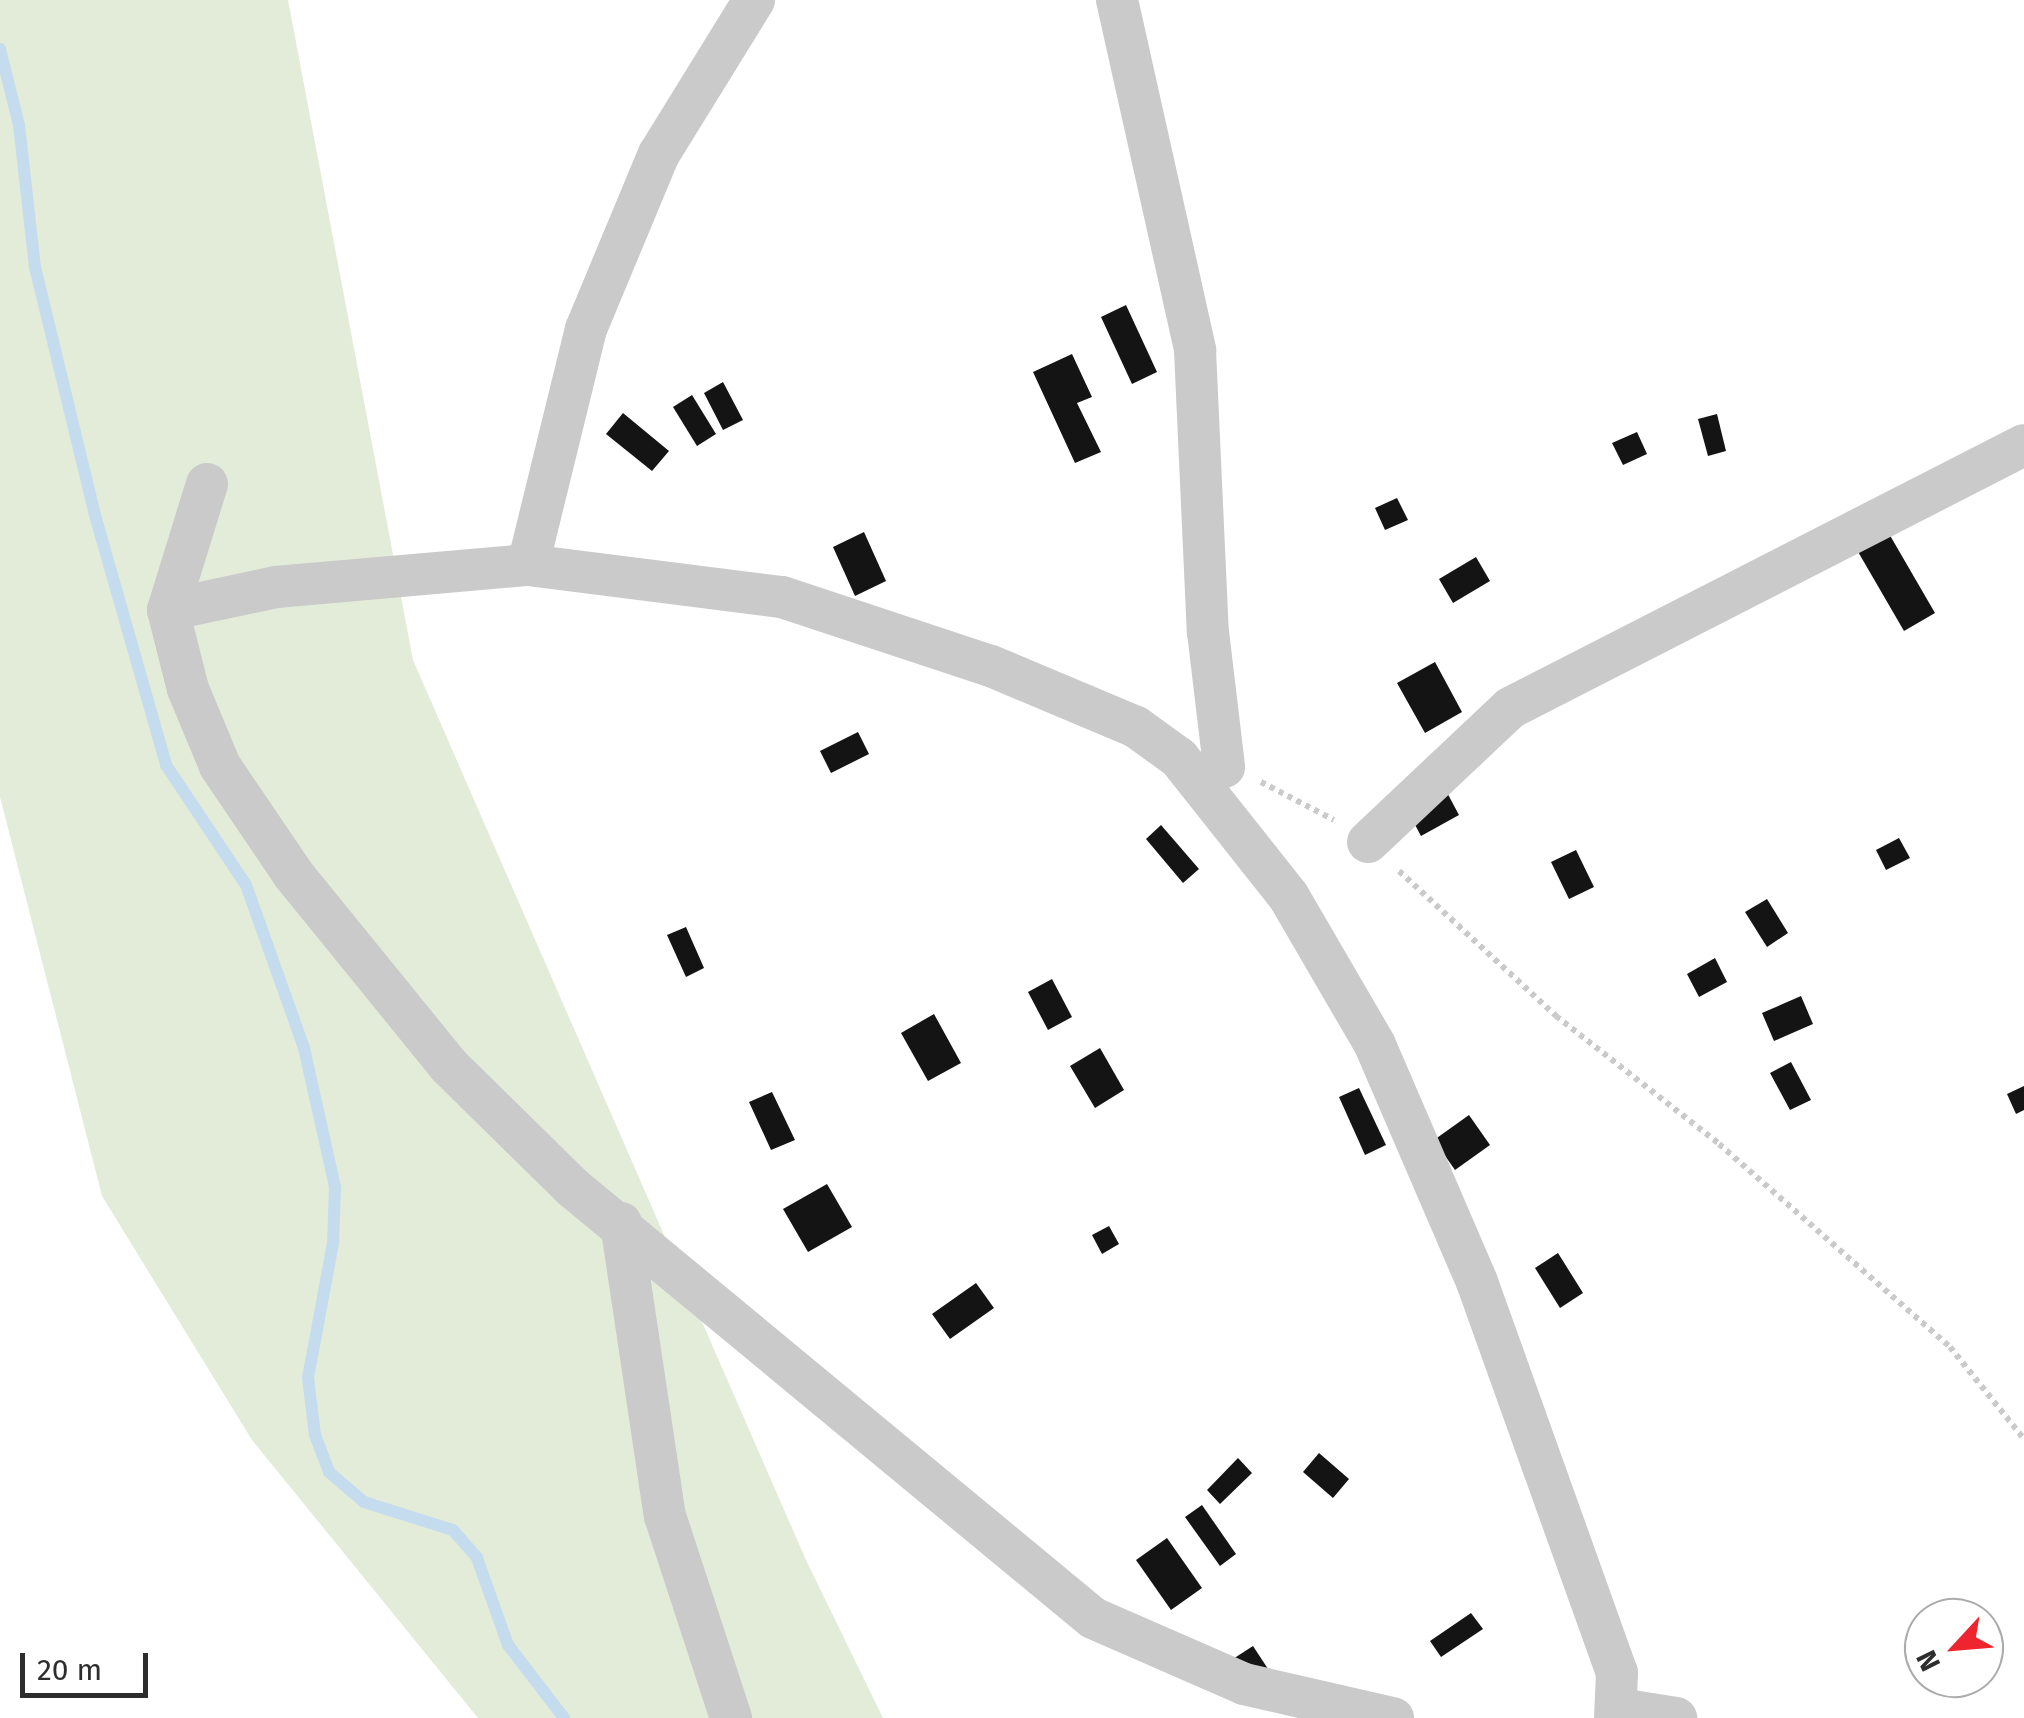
<!DOCTYPE html>
<style>
body{margin:0}
#map{position:relative;width:2024px;height:1718px;overflow:hidden;background:#fff;font-family:"Fira Sans",sans-serif}
div>[style]{position:absolute}
.green>*{inset:0;background:#e3ecd9}
.stream>*{height:12px;margin:-6px;padding:0 6px;transform-origin:6px;border-radius:6px;background:#c4dced}
.building>*{inset:0;background:#141414}
.path>*{height:6px;margin-top:-3px;transform-origin:0;background:repeating-linear-gradient(90deg,#cacaca 0 5px,transparent 0 10px)}
.minor>*{height:42px;margin:-21px;padding:0 21px;transform-origin:21px;border-radius:21px;background:#cacaca}
span{translate:-50% -50%;white-space:nowrap;text-align:center;line-height:1.15;-webkit-text-stroke:10px #fff;paint-order:stroke}
.north{position:absolute;left:1904px;top:1598px;width:100px;height:100px;box-sizing:border-box;background:#fff;border:2px solid #ababab;border-radius:50%;rotate:244deg;font-size:28px;font-weight:700;line-height:40px;text-align:center;color:#2d2d2d}
.north::after{content:'';display:block;margin:auto;width:35px;height:45px;background:#ee242e;clip-path:polygon(50% 0,100% 100%,50% 72%,0 100%)}
.scale{position:absolute;left:20px;top:1653px;width:128px;height:45px;box-sizing:border-box;border:5px solid #2d2d2d;border-top:0;padding-left:12px;font-size:30px;line-height:35px;white-space:nowrap;color:#2d2d2d;-webkit-text-stroke:8px #fff;paint-order:stroke}
</style>
<div id="map">
<div class="green">
<i style="clip-path:polygon(0 0,288px 0,413px 660px,806px 1560px,883px 1718px,478px 1718px,252px 1440px,102px 1196px,0 797px)"></i>
</div>
<div class="stream">
<i style="left:0;top:49px;width:78px;rotate:76deg"></i>
<i style="left:19px;top:125px;width:143px;rotate:83.6deg"></i>
<i style="left:35px;top:267px;width:255px;rotate:76.4deg"></i>
<i style="left:95px;top:515px;width:260px;rotate:74.1deg"></i>
<i style="left:166px;top:765px;width:144px;rotate:56.3deg"></i>
<i style="left:246px;top:885px;width:173px;rotate:70.4deg"></i>
<i style="left:304px;top:1048px;width:142px;rotate:77.4deg"></i>
<i style="left:335px;top:1187px;width:56px;rotate:92deg"></i>
<i style="left:333px;top:1243px;width:137px;rotate:100.5deg"></i>
<i style="left:308px;top:1378px;width:57px;rotate:83deg"></i>
<i style="left:315px;top:1435px;width:40px;rotate:69deg"></i>
<i style="left:329px;top:1472px;width:46px;rotate:40.6deg"></i>
<i style="left:364px;top:1502px;width:93px;rotate:17.5deg"></i>
<i style="left:453px;top:1530px;width:37px;rotate:49deg"></i>
<i style="left:477px;top:1558px;width:92px;rotate:70.4deg"></i>
<i style="left:508px;top:1645px;width:92px;rotate:52.5deg"></i>
</div>
<div class="building">
<i style="clip-path:polygon(1126px 305px,1157px 372px,1132px 384px,1101px 317px)"></i>
<i style="clip-path:polygon(1072px 354px,1092px 397px,1077px 403px,1101px 452px,1075px 463px,1033px 372px)"></i>
<i style="clip-path:polygon(723px 382px,743px 420px,723px 430px,704px 393px)"></i>
<i style="clip-path:polygon(692px 395px,716px 434px,697px 446px,673px 407px)"></i>
<i style="clip-path:polygon(623px 413px,669px 451px,652px 471px,606px 434px)"></i>
<i style="clip-path:polygon(1717px 414px,1726px 451px,1708px 456px,1698px 419px)"></i>
<i style="clip-path:polygon(1637px 432px,1647px 454px,1623px 465px,1612px 443px)"></i>
<i style="clip-path:polygon(1397px 498px,1408px 520px,1385px 530px,1375px 508px)"></i>
<i style="clip-path:polygon(864px 532px,886px 581px,855px 596px,833px 547px)"></i>
<i style="clip-path:polygon(1888px 532px,1935px 613px,1904px 631px,1857px 550px)"></i>
<i style="clip-path:polygon(1476px 557px,1490px 581px,1453px 603px,1439px 579px)"></i>
<i style="clip-path:polygon(1435px 662px,1462px 712px,1425px 733px,1397px 683px)"></i>
<i style="clip-path:polygon(858px 732px,869px 754px,831px 773px,820px 751px)"></i>
<i style="clip-path:polygon(1444px 787px,1459px 815px,1421px 836px,1406px 808px)"></i>
<i style="clip-path:polygon(1161px 825px,1199px 869px,1183px 883px,1146px 839px)"></i>
<i style="clip-path:polygon(1899px 838px,1910px 858px,1886px 870px,1876px 850px)"></i>
<i style="clip-path:polygon(1576px 850px,1594px 887px,1569px 899px,1551px 862px)"></i>
<i style="clip-path:polygon(1767px 899px,1788px 933px,1767px 947px,1745px 912px)"></i>
<i style="clip-path:polygon(686px 927px,704px 968px,686px 977px,667px 935px)"></i>
<i style="clip-path:polygon(1715px 958px,1727px 982px,1699px 997px,1687px 974px)"></i>
<i style="clip-path:polygon(1052px 979px,1072px 1017px,1048px 1030px,1028px 992px)"></i>
<i style="clip-path:polygon(1801px 996px,1813px 1024px,1774px 1041px,1762px 1013px)"></i>
<i style="clip-path:polygon(934px 1014px,961px 1063px,928px 1081px,901px 1033px)"></i>
<i style="clip-path:polygon(1100px 1048px,1124px 1090px,1095px 1108px,1070px 1066px)"></i>
<i style="clip-path:polygon(1791px 1062px,1811px 1100px,1790px 1110px,1770px 1073px)"></i>
<i style="clip-path:polygon(2024px 1086px,2024px 1110px,2016px 1114px,2007px 1094px)"></i>
<i style="clip-path:polygon(1359px 1088px,1386px 1145px,1365px 1155px,1339px 1097px)"></i>
<i style="clip-path:polygon(772px 1092px,795px 1140px,771px 1150px,749px 1102px)"></i>
<i style="clip-path:polygon(1469px 1115px,1490px 1145px,1455px 1170px,1434px 1140px)"></i>
<i style="clip-path:polygon(827px 1184px,852px 1227px,808px 1252px,783px 1209px)"></i>
<i style="clip-path:polygon(1109px 1226px,1119px 1244px,1102px 1254px,1092px 1235px)"></i>
<i style="clip-path:polygon(1558px 1253px,1583px 1293px,1560px 1308px,1535px 1268px)"></i>
<i style="clip-path:polygon(976px 1283px,994px 1308px,950px 1339px,932px 1314px)"></i>
<i style="clip-path:polygon(1319px 1453px,1349px 1479px,1333px 1498px,1303px 1472px)"></i>
<i style="clip-path:polygon(1238px 1458px,1252px 1473px,1220px 1504px,1207px 1490px)"></i>
<i style="clip-path:polygon(1202px 1505px,1236px 1554px,1220px 1566px,1185px 1517px)"></i>
<i style="clip-path:polygon(1167px 1538px,1202px 1588px,1171px 1610px,1136px 1560px)"></i>
<i style="clip-path:polygon(1471px 1613px,1483px 1629px,1441px 1657px,1430px 1641px)"></i>
<i style="clip-path:polygon(1253px 1646px,1276px 1681px,1219px 1668px)"></i>
</div>
<div class="path">
<i style="left:1261px;top:782px;width:82px;rotate:27.5deg"></i>
<i style="left:1399px;top:871px;width:214px;rotate:42.7deg"></i>
<i style="left:1556px;top:1016px;width:207px;rotate:38.1deg"></i>
<i style="left:1719px;top:1144px;width:308px;rotate:41.3deg"></i>
<i style="left:1950px;top:1347px;width:118px;rotate:51.2deg"></i>
</div>
<div class="minor">
<i style="left:1117px;top:0;width:359px;rotate:77.4deg"></i>
<i style="left:1195px;top:350px;width:282px;rotate:87.4deg"></i>
<i style="left:1208px;top:632px;width:136px;rotate:83.2deg"></i>
<i style="left:207px;top:484px;width:132px;rotate:107.2deg"></i>
<i style="left:168px;top:610px;width:110px;rotate:-12deg"></i>
<i style="left:276px;top:587px;width:253px;rotate:-5deg"></i>
<i style="left:528px;top:565px;width:256px;rotate:7.2deg"></i>
<i style="left:782px;top:597px;width:220px;rotate:18.3deg"></i>
<i style="left:991px;top:666px;width:157px;rotate:22.8deg"></i>
<i style="left:1136px;top:727px;width:53px;rotate:35.8deg"></i>
<i style="left:1179px;top:758px;width:177px;rotate:51.6deg"></i>
<i style="left:1289px;top:897px;width:171px;rotate:59.8deg"></i>
<i style="left:1375px;top:1045px;width:258px;rotate:66.7deg"></i>
<i style="left:1477px;top:1282px;width:415px;rotate:70.3deg"></i>
<i style="left:1617px;top:1673px;width:45px;rotate:92.5deg"></i>
<i style="left:528px;top:565px;width:243px;rotate:-76.2deg"></i>
<i style="left:586px;top:329px;width:190px;rotate:-67.4deg"></i>
<i style="left:659px;top:154px;width:181px;rotate:-58.3deg"></i>
<i style="left:168px;top:610px;width:81px;rotate:75.8deg"></i>
<i style="left:188px;top:689px;width:83px;rotate:67.4deg"></i>
<i style="left:220px;top:766px;width:130px;rotate:55.9deg"></i>
<i style="left:293px;top:874px;width:247px;rotate:50.9deg"></i>
<i style="left:449px;top:1066px;width:173px;rotate:44.5deg"></i>
<i style="left:572px;top:1187px;width:676px;rotate:39.6deg"></i>
<i style="left:1093px;top:1618px;width:165px;rotate:23.6deg"></i>
<i style="left:1244px;top:1684px;width:153px;rotate:12.9deg"></i>
<i style="left:1368px;top:842px;width:195px;rotate:-43.3deg"></i>
<i style="left:1510px;top:708px;width:577px;rotate:-27.1deg"></i>
<i style="left:621px;top:1223px;width:296px;rotate:81.5deg"></i>
<i style="left:665px;top:1516px;width:213px;rotate:71.9deg"></i>
<i style="left:1619px;top:1709px;width:58px;rotate:9deg"></i>
</div>
<div class="north">N</div>
<div class="scale">20 m</div>
</div>
